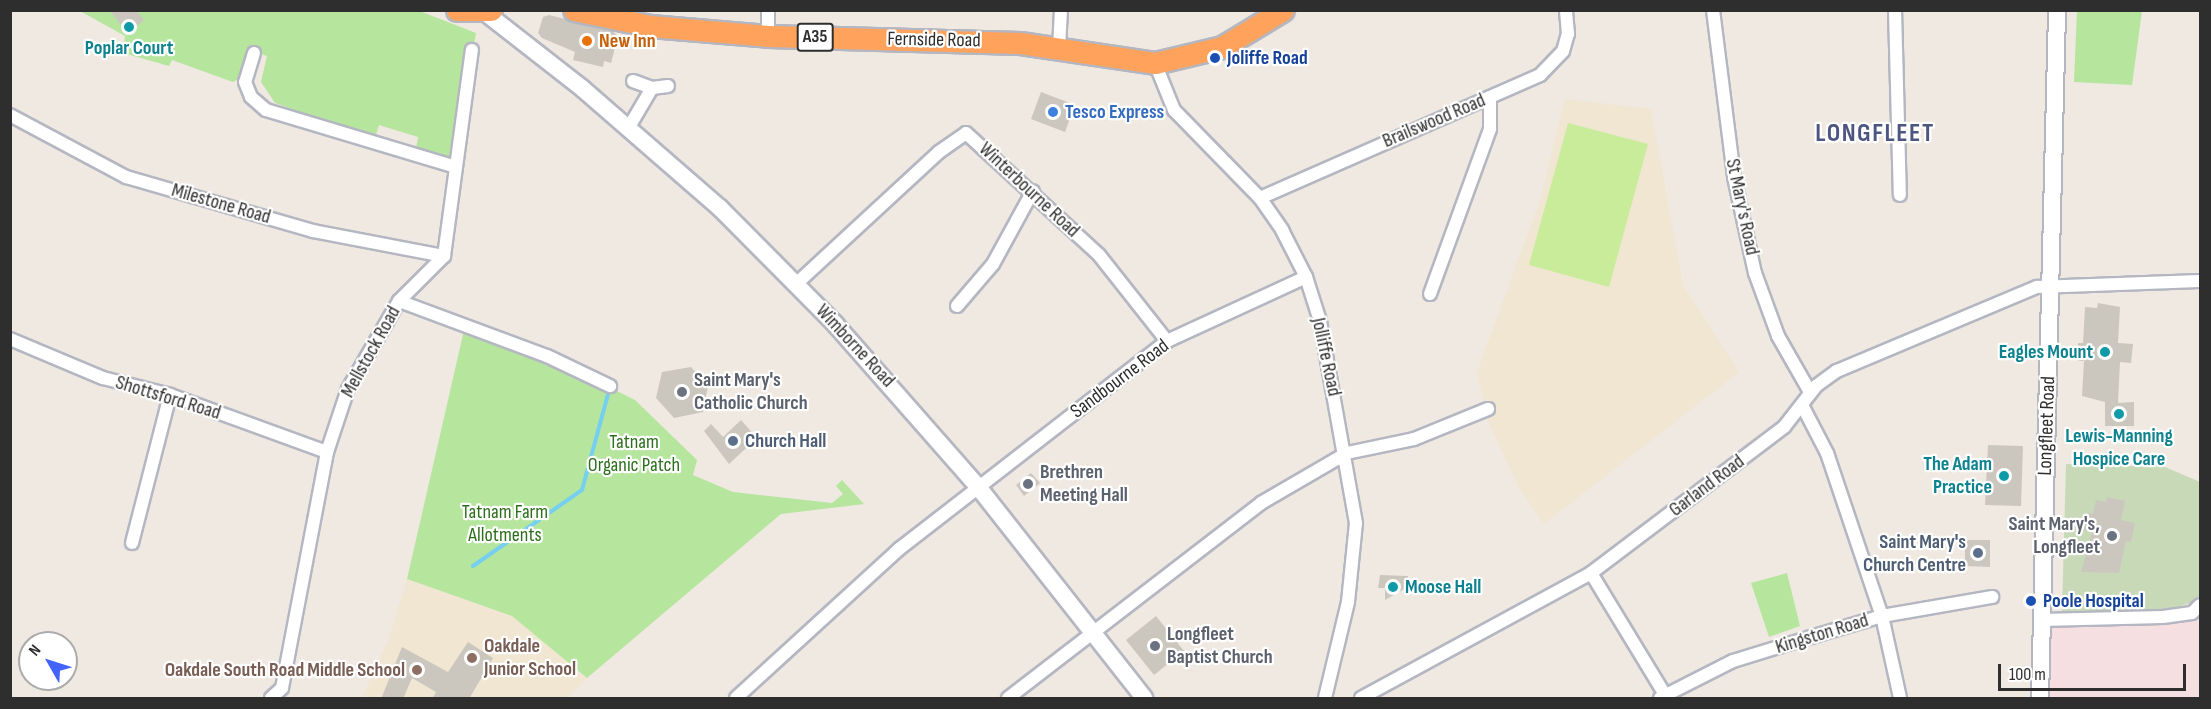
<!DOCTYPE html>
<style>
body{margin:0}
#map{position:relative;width:2211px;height:709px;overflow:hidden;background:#efe9e1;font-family:"Sofia Sans Condensed",sans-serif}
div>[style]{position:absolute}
.education>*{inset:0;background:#f0e6d1}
.medical>*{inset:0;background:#f5dfe0}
.green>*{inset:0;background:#b6e59e}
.cemetery>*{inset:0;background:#c8d9b8}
.pitch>*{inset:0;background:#c9ec9a}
.stream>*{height:4px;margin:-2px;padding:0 2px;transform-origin:2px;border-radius:2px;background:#75cff0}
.building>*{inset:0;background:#cbc7bf}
.roads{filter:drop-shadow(2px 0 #b4b7c1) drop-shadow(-2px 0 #b4b7c1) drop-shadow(0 2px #b4b7c1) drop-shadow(0 -2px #b4b7c1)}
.street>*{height:12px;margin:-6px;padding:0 6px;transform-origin:6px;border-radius:6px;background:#fff}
.secondary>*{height:16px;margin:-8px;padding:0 8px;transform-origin:8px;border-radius:8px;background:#fff}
.highway>*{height:21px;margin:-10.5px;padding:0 10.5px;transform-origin:10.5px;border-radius:10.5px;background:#ffa35c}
.dots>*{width:16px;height:16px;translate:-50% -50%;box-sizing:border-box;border:3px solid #fff;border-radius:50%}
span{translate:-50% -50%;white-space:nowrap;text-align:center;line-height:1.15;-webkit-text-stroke:4.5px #fff;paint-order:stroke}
.shield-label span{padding:2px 4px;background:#fff;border:2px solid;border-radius:4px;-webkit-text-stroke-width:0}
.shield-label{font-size:18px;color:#2e2e2e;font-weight:700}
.street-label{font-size:20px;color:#2e2e2e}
.food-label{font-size:20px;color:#c56008;font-weight:700}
.left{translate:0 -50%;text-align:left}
.culture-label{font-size:20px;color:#0d838f;font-weight:700}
.right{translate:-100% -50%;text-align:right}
.transit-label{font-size:20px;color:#164399;font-weight:700}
.shop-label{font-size:20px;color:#366cbe;font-weight:700}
.worship-label{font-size:20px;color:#5b616d;font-weight:700}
.service-label{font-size:20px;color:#4e5e75;font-weight:700}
.park-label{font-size:20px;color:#2c6e1b}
.education-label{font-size:20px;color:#785e54;font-weight:700}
.district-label{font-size:26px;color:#4d5680;font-weight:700;letter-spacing:1.5px}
.frame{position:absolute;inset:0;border:12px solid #2e2e2e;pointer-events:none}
.north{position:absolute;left:18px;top:631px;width:60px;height:60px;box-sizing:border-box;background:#fff;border:2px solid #ababab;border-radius:50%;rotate:309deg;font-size:16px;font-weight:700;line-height:24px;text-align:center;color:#2e2e2e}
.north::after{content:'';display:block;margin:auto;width:21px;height:27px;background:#4264fb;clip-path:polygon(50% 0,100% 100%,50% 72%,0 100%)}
.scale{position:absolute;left:1998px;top:664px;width:188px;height:27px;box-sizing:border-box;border:3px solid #2e2e2e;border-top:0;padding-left:8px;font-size:18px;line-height:21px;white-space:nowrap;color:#2e2e2e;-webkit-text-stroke:4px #fff;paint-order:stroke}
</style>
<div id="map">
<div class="education">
<i style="clip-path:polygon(1565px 99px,1651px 109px,1683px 285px,1739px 372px,1544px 524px,1518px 486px,1489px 423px,1477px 372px,1541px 198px)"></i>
<i style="clip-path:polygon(407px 579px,512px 616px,587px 678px,568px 698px,362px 698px,389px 638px)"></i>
</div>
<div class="medical">
<i style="clip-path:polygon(2200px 611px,2200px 698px,2040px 698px,2041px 620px)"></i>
</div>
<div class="green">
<i style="clip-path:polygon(417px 10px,476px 33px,454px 159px,416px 149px,418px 137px,379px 125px,375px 138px,275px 103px,261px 82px,267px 56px,247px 50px,239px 79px,233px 82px,172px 60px,169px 66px,123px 53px,125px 36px,80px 11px)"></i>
<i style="clip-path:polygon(2077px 11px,2142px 11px,2132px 85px,2074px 82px)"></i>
<i style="clip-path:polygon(465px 326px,547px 356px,635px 400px,697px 460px,693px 475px,733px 492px,832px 503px,843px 494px,836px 486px,842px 480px,864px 504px,781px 514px,587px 678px,512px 616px,407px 579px)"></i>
<i style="clip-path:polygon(1787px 573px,1800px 626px,1769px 637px,1751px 583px)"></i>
</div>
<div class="cemetery">
<i style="clip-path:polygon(2066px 464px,2165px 467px,2200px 482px,2200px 599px,2160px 614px,2062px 613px)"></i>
</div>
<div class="pitch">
<i style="clip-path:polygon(1568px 123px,1648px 144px,1609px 287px,1529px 265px)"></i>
</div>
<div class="stream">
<i style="left:473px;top:566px;width:133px;rotate:-34.9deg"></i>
<i style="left:582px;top:490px;width:99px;rotate:-74.8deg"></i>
</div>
<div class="building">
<i style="clip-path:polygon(109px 10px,136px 10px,144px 20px,128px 34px)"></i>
<i style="clip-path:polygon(549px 15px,613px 31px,618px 37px,611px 63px,604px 61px,603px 67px,573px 60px,575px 52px,542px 38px,538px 33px,543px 17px)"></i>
<i style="clip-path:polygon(1041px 92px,1075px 105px,1065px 132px,1031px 119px)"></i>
<i style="clip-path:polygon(2098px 303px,2120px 307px,2118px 343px,2133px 344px,2131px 363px,2120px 362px,2118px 403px,2134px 402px,2134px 426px,2105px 426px,2105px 402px,2082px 396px,2084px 361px,2078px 361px,2078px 343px,2083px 343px,2085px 307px,2097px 308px)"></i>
<i style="clip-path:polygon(691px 367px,708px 386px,703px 412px,674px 418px,656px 398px,662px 372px)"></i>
<i style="clip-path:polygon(741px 420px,757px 438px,729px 464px,704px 431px,711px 424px,723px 437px)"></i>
<i style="clip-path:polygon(1988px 445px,2023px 446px,2021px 506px,1985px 505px)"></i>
<i style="clip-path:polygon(1031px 473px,1040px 483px,1024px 496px,1016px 485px)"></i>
<i style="clip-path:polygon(2107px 497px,2125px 501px,2121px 520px,2135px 523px,2131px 542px,2126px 541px,2119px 573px,2081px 572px,2092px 532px,2084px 530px,2088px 513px,2093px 514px,2096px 500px,2106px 502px)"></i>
<i style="clip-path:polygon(1965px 540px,1990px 540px,1990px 567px,1965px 566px)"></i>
<i style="clip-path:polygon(1380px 575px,1408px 576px,1408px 587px,1385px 600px,1385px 588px,1378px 588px)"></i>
<i style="clip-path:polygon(1156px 616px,1184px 651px,1154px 675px,1126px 640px)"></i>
<i style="clip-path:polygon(468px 642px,493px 658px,469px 699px,432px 699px,436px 692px,412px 678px,403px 699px,381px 699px,402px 647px,448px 672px)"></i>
</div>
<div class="roads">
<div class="street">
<i style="left:1713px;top:10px;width:168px;rotate:82.8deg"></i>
<i style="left:1734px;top:177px;width:98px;rotate:77.7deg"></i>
<i style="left:1755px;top:273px;width:67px;rotate:69.9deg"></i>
<i style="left:1778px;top:336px;width:64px;rotate:60.3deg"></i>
<i style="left:1895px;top:10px;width:185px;rotate:88.5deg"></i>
<i style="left:768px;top:36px;width:26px;rotate:-90deg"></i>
<i style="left:1059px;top:48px;width:38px;rotate:-87deg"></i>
<i style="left:254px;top:53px;width:30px;rotate:107deg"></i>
<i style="left:245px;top:82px;width:16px;rotate:68deg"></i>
<i style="left:251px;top:97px;width:20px;rotate:41deg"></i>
<i style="left:266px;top:110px;width:195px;rotate:16.7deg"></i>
<i style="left:1155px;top:63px;width:51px;rotate:68deg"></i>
<i style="left:1174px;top:110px;width:123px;rotate:45.7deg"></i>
<i style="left:1260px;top:198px;width:39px;rotate:55deg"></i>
<i style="left:1282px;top:230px;width:53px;rotate:62.9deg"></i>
<i style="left:1306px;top:277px;width:46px;rotate:72.3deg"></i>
<i style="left:1320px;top:321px;width:205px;rotate:79.9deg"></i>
<i style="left:1356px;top:523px;width:79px;rotate:95.8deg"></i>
<i style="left:1348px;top:602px;width:99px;rotate:103.5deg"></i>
<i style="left:633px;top:81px;width:20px;rotate:20deg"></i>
<i style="left:652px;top:88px;width:16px;rotate:-7deg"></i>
<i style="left:10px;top:115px;width:132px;rotate:28.1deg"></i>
<i style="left:126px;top:177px;width:195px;rotate:16.1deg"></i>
<i style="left:313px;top:231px;width:133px;rotate:10.8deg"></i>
<i style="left:629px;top:127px;width:45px;rotate:-59.5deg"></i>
<i style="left:1260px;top:198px;width:306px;rotate:-23.7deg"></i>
<i style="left:1540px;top:75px;width:33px;rotate:-46deg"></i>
<i style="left:1563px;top:51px;width:18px;rotate:-74deg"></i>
<i style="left:1568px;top:34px;width:24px;rotate:-95deg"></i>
<i style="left:796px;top:284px;width:195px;rotate:-42.7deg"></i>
<i style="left:939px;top:152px;width:33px;rotate:-35deg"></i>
<i style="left:966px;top:133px;width:180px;rotate:42.5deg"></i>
<i style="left:1099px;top:255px;width:110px;rotate:51.7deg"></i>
<i style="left:1430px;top:294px;width:176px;rotate:-70deg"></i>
<i style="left:1490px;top:129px;width:32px;rotate:-90deg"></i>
<i style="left:399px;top:301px;width:158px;rotate:20.4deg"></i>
<i style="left:547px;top:356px;width:70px;rotate:25.5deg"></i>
<i style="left:957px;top:306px;width:55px;rotate:-49.4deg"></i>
<i style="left:993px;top:264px;width:83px;rotate:-61.3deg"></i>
<i style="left:10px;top:339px;width:101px;rotate:22.8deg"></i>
<i style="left:103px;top:378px;width:69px;rotate:14.2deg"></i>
<i style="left:170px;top:395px;width:167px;rotate:20deg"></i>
<i style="left:1802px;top:405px;width:54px;rotate:62.5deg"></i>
<i style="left:1827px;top:453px;width:172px;rotate:71.4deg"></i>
<i style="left:1882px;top:616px;width:84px;rotate:77.6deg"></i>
<i style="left:132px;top:543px;width:153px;rotate:-75.6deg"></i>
<i style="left:1591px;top:573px;width:146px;rotate:58.7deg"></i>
<i style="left:2041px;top:620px;width:122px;rotate:-1.4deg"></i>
<i style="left:2163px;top:617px;width:29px;rotate:-8deg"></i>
<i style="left:2192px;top:613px;width:11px;rotate:-45deg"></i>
<i style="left:271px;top:698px;width:15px;rotate:-42deg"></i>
<i style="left:282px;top:688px;width:240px;rotate:-79.2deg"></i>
<i style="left:327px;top:452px;width:66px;rotate:-71.6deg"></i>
<i style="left:348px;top:389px;width:102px;rotate:-59.9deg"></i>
<i style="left:399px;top:301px;width:64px;rotate:-45deg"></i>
<i style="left:444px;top:256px;width:208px;rotate:-82.3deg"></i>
<i style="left:736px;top:698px;width:221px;rotate:-42.4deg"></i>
<i style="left:899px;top:549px;width:339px;rotate:-37.8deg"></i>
<i style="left:1167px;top:341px;width:153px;rotate:-24.7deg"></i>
<i style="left:1008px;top:698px;width:319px;rotate:-37.6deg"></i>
<i style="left:1261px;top:503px;width:99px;rotate:-30.2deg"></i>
<i style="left:1347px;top:453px;width:68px;rotate:-11.8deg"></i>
<i style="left:1414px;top:439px;width:80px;rotate:-22.1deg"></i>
<i style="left:1361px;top:698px;width:262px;rotate:-28.5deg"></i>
<i style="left:1591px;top:573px;width:242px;rotate:-37.1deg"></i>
<i style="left:1784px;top:427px;width:52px;rotate:-52deg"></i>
<i style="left:1816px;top:386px;width:26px;rotate:-36deg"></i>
<i style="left:1837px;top:371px;width:217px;rotate:-22.8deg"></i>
<i style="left:2037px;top:287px;width:163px;rotate:-2.1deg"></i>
<i style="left:1660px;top:698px;width:82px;rotate:-26.9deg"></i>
<i style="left:1733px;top:661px;width:82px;rotate:-17.1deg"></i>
<i style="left:1811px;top:637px;width:74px;rotate:-16.5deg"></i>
<i style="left:1882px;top:616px;width:112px;rotate:-9.8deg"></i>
</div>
<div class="secondary">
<i style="left:482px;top:10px;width:128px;rotate:38deg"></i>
<i style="left:583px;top:89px;width:181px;rotate:41deg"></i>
<i style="left:720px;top:208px;width:163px;rotate:45.2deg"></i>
<i style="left:835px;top:324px;width:218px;rotate:48.7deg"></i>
<i style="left:979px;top:488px;width:267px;rotate:51.8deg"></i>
<i style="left:2040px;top:698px;width:688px;rotate:-88.58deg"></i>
</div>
<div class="highway">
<i style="left:457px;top:10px;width:34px"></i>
<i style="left:574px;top:10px;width:78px;rotate:11.9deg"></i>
<i style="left:650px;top:26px;width:118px;rotate:4.8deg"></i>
<i style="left:768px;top:36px;width:252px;rotate:1.6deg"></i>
<i style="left:1020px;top:43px;width:136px;rotate:8.4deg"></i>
<i style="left:1155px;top:63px;width:69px;rotate:-13.4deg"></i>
<i style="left:1222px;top:47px;width:71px;rotate:-31.2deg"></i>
</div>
</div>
<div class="dots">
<i style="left:129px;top:27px;background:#0f9aa8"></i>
<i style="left:587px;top:41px;background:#e8710a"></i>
<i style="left:1215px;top:58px;background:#1a4fb4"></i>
<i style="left:1053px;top:112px;background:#3f7fe0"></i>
<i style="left:2105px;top:352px;background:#0f9aa8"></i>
<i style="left:682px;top:392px;background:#6b7280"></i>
<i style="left:2119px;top:414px;background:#0f9aa8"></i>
<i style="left:733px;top:441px;background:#5c6f8a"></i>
<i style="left:2004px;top:476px;background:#0f9aa8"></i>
<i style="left:1028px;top:484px;background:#6b7280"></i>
<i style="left:2112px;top:536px;background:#6b7280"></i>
<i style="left:1978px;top:553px;background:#5c6f8a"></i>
<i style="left:1393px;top:587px;background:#0f9aa8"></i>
<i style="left:2031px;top:601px;background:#1a4fb4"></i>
<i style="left:1155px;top:646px;background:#6b7280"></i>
<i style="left:472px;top:658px;background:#8d6e63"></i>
<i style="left:417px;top:670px;background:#8d6e63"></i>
</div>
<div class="shield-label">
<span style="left:815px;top:37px">A35</span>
</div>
<div class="street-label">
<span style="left:934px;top:40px;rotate:1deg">Fernside Road</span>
<span style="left:1434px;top:121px;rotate:-23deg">Brailswood Road</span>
<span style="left:1029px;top:190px;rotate:43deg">Winterbourne Road</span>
<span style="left:221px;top:204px;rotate:16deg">Milestone Road</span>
<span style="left:1742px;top:207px;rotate:78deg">St Mary's Road</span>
<span style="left:855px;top:346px;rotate:47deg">Wimborne Road</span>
<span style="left:371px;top:352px;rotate:-61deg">Mellstock Road</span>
<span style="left:1326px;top:357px;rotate:78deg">Jolliffe Road</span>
<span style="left:1120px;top:379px;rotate:-37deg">Sandbourne Road</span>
<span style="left:168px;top:398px;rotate:17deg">Shottsford Road</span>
<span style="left:2047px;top:426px;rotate:-88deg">Longfleet Road</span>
<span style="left:1707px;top:486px;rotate:-37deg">Garland Road</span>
<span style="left:1822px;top:634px;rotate:-17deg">Kingston Road</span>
</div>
<div class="food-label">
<span class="left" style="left:599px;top:41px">New Inn</span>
</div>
<div class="culture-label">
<span style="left:129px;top:48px">Poplar Court</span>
<span class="right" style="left:2093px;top:352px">Eagles Mount</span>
<span style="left:2119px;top:448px">Lewis-Manning<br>Hospice Care</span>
<span class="right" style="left:1992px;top:476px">The Adam<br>Practice</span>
<span class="left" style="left:1405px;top:587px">Moose Hall</span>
</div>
<div class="transit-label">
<span class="left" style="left:1227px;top:58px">Joliffe Road</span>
<span class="left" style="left:2043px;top:601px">Poole Hospital</span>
</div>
<div class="shop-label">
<span class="left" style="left:1065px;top:112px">Tesco Express</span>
</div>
<div class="worship-label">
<span class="left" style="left:694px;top:392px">Saint Mary's<br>Catholic Church</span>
<span class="left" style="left:1040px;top:484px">Brethren<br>Meeting Hall</span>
<span class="right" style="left:2100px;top:536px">Saint Mary's,<br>Longfleet</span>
<span class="left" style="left:1167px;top:646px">Longfleet<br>Baptist Church</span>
</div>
<div class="service-label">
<span class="left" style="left:745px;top:441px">Church Hall</span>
<span class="right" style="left:1966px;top:554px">Saint Mary's<br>Church Centre</span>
</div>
<div class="park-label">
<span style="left:634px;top:454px">Tatnam<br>Organic Patch</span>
<span style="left:505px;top:524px">Tatnam Farm<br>Allotments</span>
</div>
<div class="education-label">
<span class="left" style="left:484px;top:658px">Oakdale<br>Junior School</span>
<span class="right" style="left:405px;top:670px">Oakdale South Road Middle School</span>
</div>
<div class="district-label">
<span style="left:1875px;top:134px">LONGFLEET</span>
</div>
<div class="frame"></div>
<div class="north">N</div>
<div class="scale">100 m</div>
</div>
